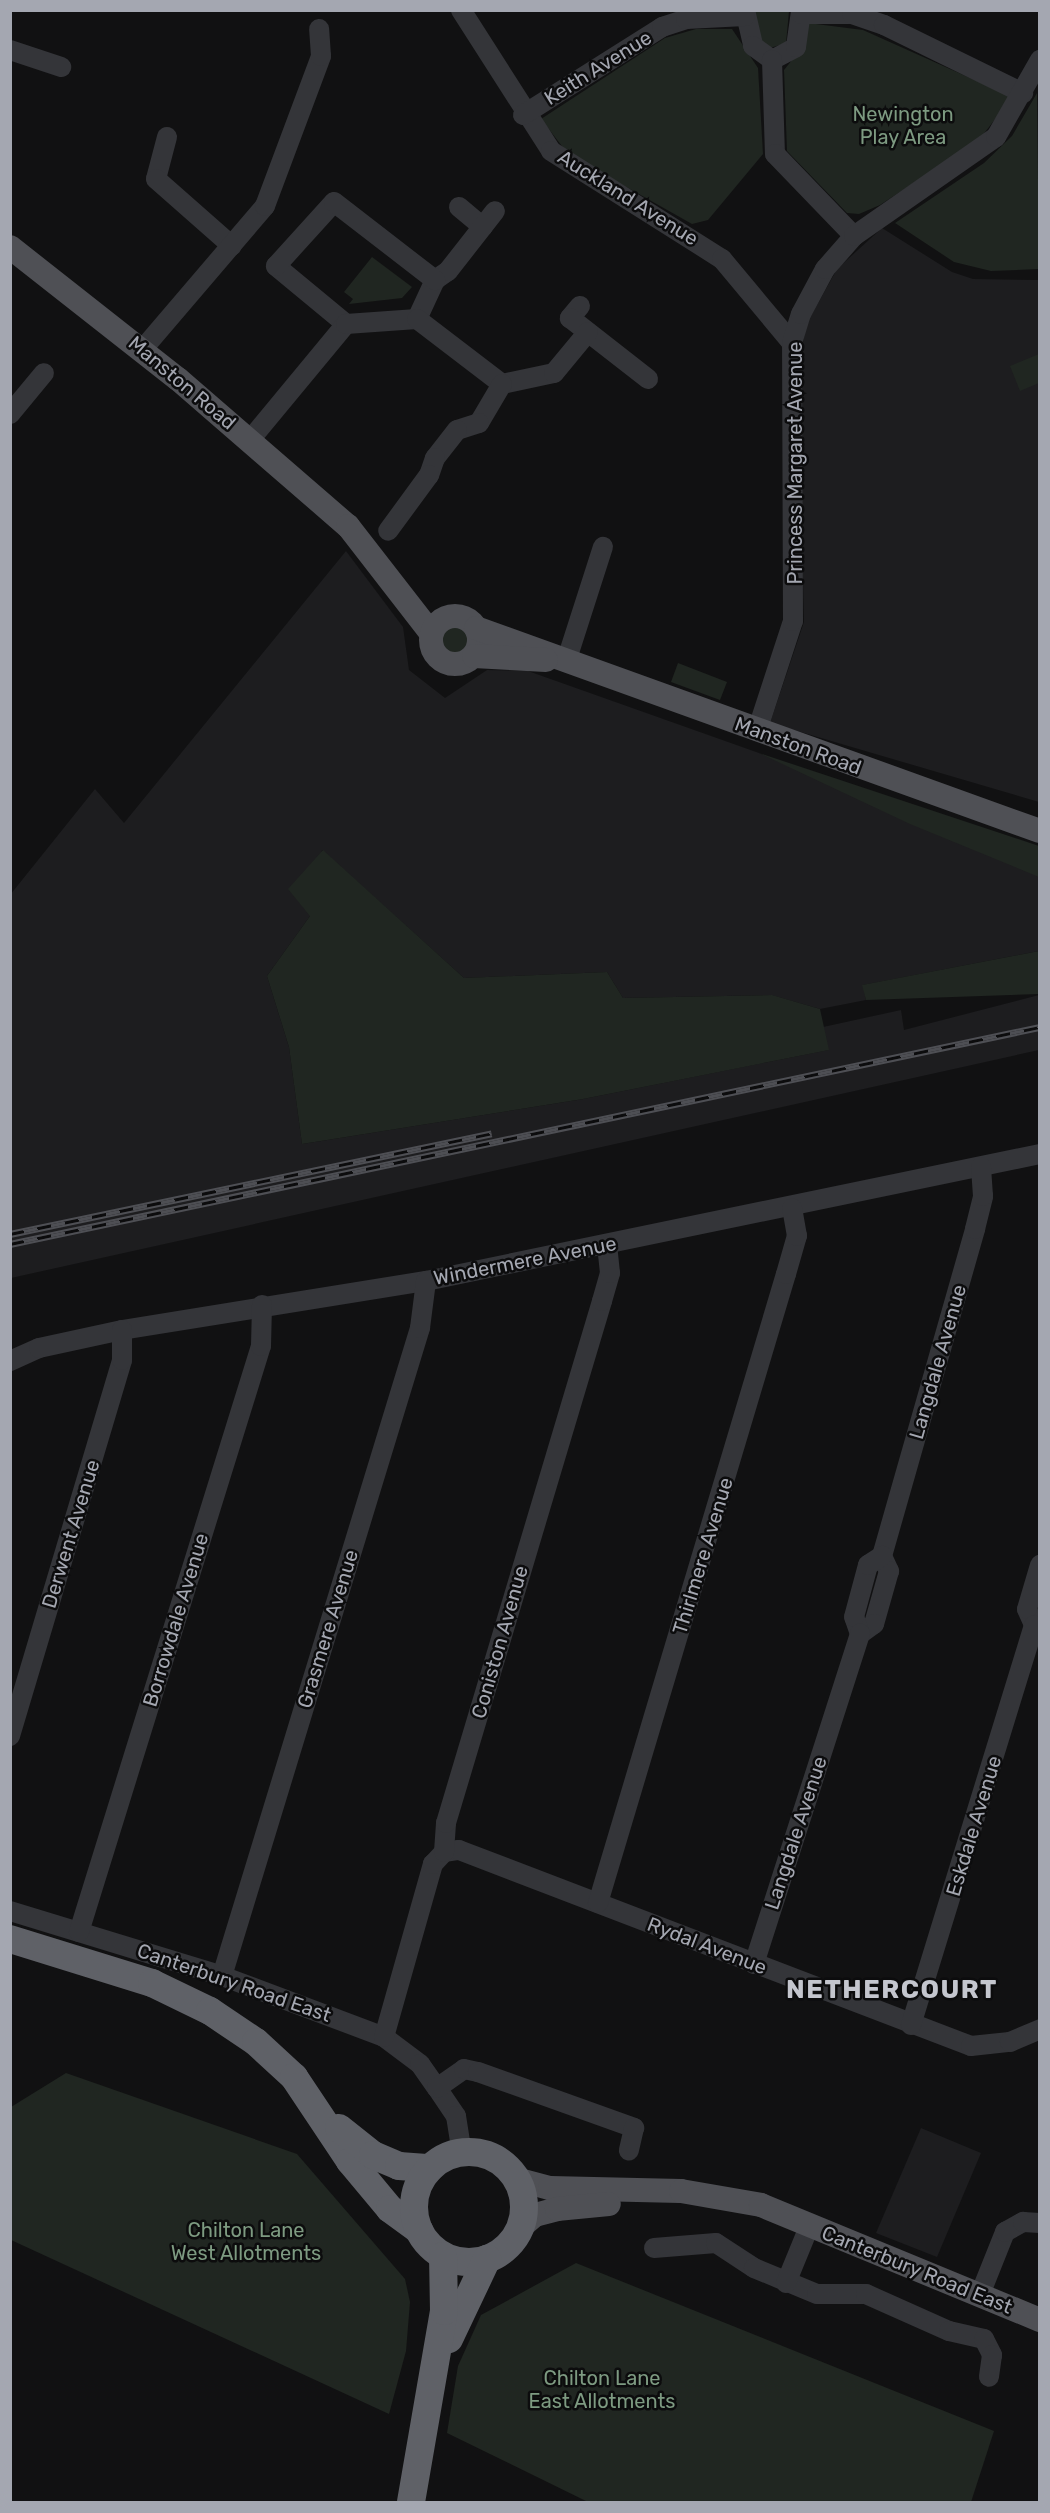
<!DOCTYPE html>
<style>
body{margin:0}
#map{position:relative;width:1050px;height:2513px;overflow:hidden;background:#111112;font-family:Rubik,sans-serif}
div>[style]{position:absolute}
.built>*{inset:0;background:#1d1d1f}
.green>*{inset:0;background:#202621}
.round{border-radius:50%}
.minor>*{height:20px;margin:-10px;padding:0 10px;transform-origin:10px;border-radius:10px;background:#343539}
.major>*{height:24px;margin:-12px;padding:0 12px;transform-origin:12px;border-radius:12px;background:#4f5055}
.major>.ring{margin:-12px;padding:0;box-sizing:content-box;background:none;border:24px solid #4f5055;border-radius:50%}
.highway>*{height:28px;margin:-14px;padding:0 14px;transform-origin:14px;border-radius:14px;background:#5f6167}
.highway>.ring{margin:-14px;padding:0;box-sizing:content-box;background:none;border:28px solid #5f6167;border-radius:50%}
.rail>*{height:7px;margin-top:-3.5px;transform-origin:0;background:repeating-linear-gradient(90deg,#0c0c0d 0 14px,#4e4f54 0 28px);box-sizing:border-box;border-block:2px solid #4e4f54}
span{translate:-50% -50%;white-space:nowrap;text-align:center;line-height:1.15;-webkit-text-stroke:5px #0c0c0d;paint-order:stroke}
.street-label{font-size:20px;color:#a4a7b1}
.park-label{font-size:20px;color:#7d9a81}
.district-label{font-size:26px;color:#c4c6ce;font-weight:700;letter-spacing:1.5px}
.frame{position:absolute;inset:0;border:12px solid #a4a7b1;pointer-events:none}
</style>
<div id="map">
<div class="built">
<i style="clip-path:polygon(882px 228px,952px 272px,973px 279px,1039px 280px,1039px 802px,770px 723px,804px 622px,798px 372px,806px 325px,837px 269px)"></i>
<i style="clip-path:polygon(346px 551px,403px 627px,409px 670px,445px 698px,487px 670px,528px 671px,759px 753px,1039px 875px,1039px 951px,863px 985px,866px 1000px,820px 1009px,771px 995px,623px 998px,607px 972px,464px 978px,322px 850px,310px 916px,267px 976px,289px 1047px,302px 1144px,583px 1099px,828px 1050px,823px 1027px,901px 1010px,904px 1030px,1039px 995px,1039px 1050px,11px 1278px,10px 895px,95px 789px,124px 823px)"></i>
<i style="clip-path:polygon(921px 2128px,981px 2153px,937px 2257px,876px 2233px)"></i>
</div>
<div class="green">
<i style="clip-path:polygon(748px 11px,789px 11px,786px 43px,764px 50px)"></i>
<i style="clip-path:polygon(808px 23px,863px 30px,1008px 95px,1009px 101px,979px 140px,880px 205px,859px 214px,847px 213px,787px 151px,784px 70px,800px 50px)"></i>
<i style="clip-path:polygon(696px 29px,732px 29px,758px 68px,763px 154px,708px 220px,692px 224px,568px 154px,541px 119px,665px 38px)"></i>
<i style="clip-path:polygon(1037px 93px,1039px 269px,991px 271px,954px 262px,895px 223px,984px 163px,1012px 136px)"></i>
<i style="clip-path:polygon(372px 257px,412px 287px,402px 298px,349px 304px,353px 299px,344px 292px)"></i>
<i style="clip-path:polygon(1039px 354px,1039px 383px,1020px 391px,1010px 366px)"></i>
<i class="round" style="left:441px;top:625px;width:28px;height:28px"></i>
<i style="clip-path:polygon(678px 663px,727px 682px,720px 700px,671px 682px)"></i>
<i style="clip-path:polygon(759px 753px,1039px 846px,1039px 877px,910px 824px)"></i>
<i style="clip-path:polygon(323px 850px,464px 978px,607px 972px,623px 998px,772px 995px,820px 1009px,829px 1050px,583px 1099px,302px 1144px,289px 1047px,267px 976px,310px 916px,288px 889px)"></i>
<i style="clip-path:polygon(1039px 951px,1039px 994px,866px 1000px,862px 985px)"></i>
<i style="clip-path:polygon(66px 2073px,297px 2154px,405px 2279px,410px 2302px,406px 2351px,389px 2414px,11px 2240px,11px 2107px)"></i>
<i style="clip-path:polygon(576px 2263px,994px 2431px,971px 2502px,588px 2502px,447px 2433px,458px 2366px,481px 2315px)"></i>
</div>
<div class="minor">
<i style="left:461px;top:10px;width:167px;rotate:57.4deg"></i>
<i style="left:551px;top:151px;width:202px;rotate:32.3deg"></i>
<i style="left:722px;top:259px;width:109px;rotate:50.2deg"></i>
<i style="left:745px;top:10px;width:37px;rotate:77deg"></i>
<i style="left:753px;top:46px;width:24px;rotate:36deg"></i>
<i style="left:772px;top:60px;width:27px;rotate:-28deg"></i>
<i style="left:796px;top:47px;width:37px;rotate:-82deg"></i>
<i style="left:801px;top:14px;width:51px"></i>
<i style="left:852px;top:14px;width:34px;rotate:19deg"></i>
<i style="left:884px;top:25px;width:155px;rotate:26.1deg"></i>
<i style="left:10px;top:50px;width:54px;rotate:18.4deg"></i>
<i style="left:772px;top:60px;width:94px;rotate:88.2deg"></i>
<i style="left:775px;top:154px;width:114px;rotate:46.1deg"></i>
<i style="left:523px;top:115px;width:165px;rotate:-32.3deg"></i>
<i style="left:662px;top:27px;width:25px;rotate:-18deg"></i>
<i style="left:686px;top:19px;width:59px;rotate:-2.9deg"></i>
<i style="left:167px;top:137px;width:43px;rotate:104.7deg"></i>
<i style="left:156px;top:179px;width:101px;rotate:41.4deg"></i>
<i style="left:459px;top:207px;width:31px;rotate:40deg"></i>
<i style="left:580px;top:306px;width:16px;rotate:130deg"></i>
<i style="left:570px;top:318px;width:99px;rotate:38deg"></i>
<i style="left:417px;top:319px;width:43px;rotate:-65.2deg"></i>
<i style="left:435px;top:280px;width:16px;rotate:-35deg"></i>
<i style="left:448px;top:271px;width:76px;rotate:-51.9deg"></i>
<i style="left:346px;top:324px;width:91px;rotate:-140.4deg"></i>
<i style="left:276px;top:266px;width:86px;rotate:-47.8deg"></i>
<i style="left:334px;top:202px;width:128px;rotate:37.7deg"></i>
<i style="left:142px;top:350px;width:189px;rotate:-49.5deg"></i>
<i style="left:265px;top:206px;width:160px;rotate:-69.5deg"></i>
<i style="left:321px;top:56px;width:27px;rotate:-94deg"></i>
<i style="left:502px;top:384px;width:53px;rotate:-11.9deg"></i>
<i style="left:554px;top:373px;width:53px;rotate:-50.3deg"></i>
<i style="left:10px;top:414px;width:53px;rotate:-50.3deg"></i>
<i style="left:250px;top:440px;width:151px;rotate:-50.4deg"></i>
<i style="left:346px;top:324px;width:71px;rotate:-4deg"></i>
<i style="left:417px;top:319px;width:107px;rotate:37.4deg"></i>
<i style="left:502px;top:384px;width:45px;rotate:120.5deg"></i>
<i style="left:479px;top:423px;width:23px;rotate:162deg"></i>
<i style="left:457px;top:430px;width:36px;rotate:128deg"></i>
<i style="left:435px;top:458px;width:18px;rotate:109deg"></i>
<i style="left:429px;top:475px;width:69px;rotate:126.2deg"></i>
<i style="left:566px;top:662px;width:121px;rotate:-72.2deg"></i>
<i style="left:757px;top:731px;width:116px;rotate:-71.9deg"></i>
<i style="left:793px;top:621px;width:278px;rotate:-90.2deg"></i>
<i style="left:792px;top:343px;width:30px;rotate:-73deg"></i>
<i style="left:801px;top:314px;width:51px;rotate:-61.9deg"></i>
<i style="left:825px;top:269px;width:44px;rotate:-48.7deg"></i>
<i style="left:854px;top:236px;width:173px;rotate:-34.9deg"></i>
<i style="left:996px;top:137px;width:89px;rotate:-60.3deg"></i>
<i style="left:10px;top:1361px;width:32px;rotate:-24deg"></i>
<i style="left:39px;top:1348px;width:85px;rotate:-12.2deg"></i>
<i style="left:122px;top:1330px;width:308px;rotate:-9.2deg"></i>
<i style="left:426px;top:1281px;width:627px;rotate:-11.69deg"></i>
<i style="left:882px;top:1556px;width:340px;rotate:-74.1deg"></i>
<i style="left:975px;top:1229px;width:34px;rotate:-76deg"></i>
<i style="left:983px;top:1196px;width:29px;rotate:-94deg"></i>
<i style="left:882px;top:1556px;width:17px;rotate:65deg"></i>
<i style="left:889px;top:1571px;width:55px;rotate:105.8deg"></i>
<i style="left:874px;top:1624px;width:17px;rotate:144deg"></i>
<i style="left:860px;top:1634px;width:18px;rotate:-109deg"></i>
<i style="left:854px;top:1617px;width:54px;rotate:-74.9deg"></i>
<i style="left:868px;top:1565px;width:17px;rotate:-33deg"></i>
<i style="left:1034px;top:1625px;width:17px;rotate:-114deg"></i>
<i style="left:1027px;top:1609px;width:46px;rotate:-73.5deg"></i>
<i style="left:10px;top:1736px;width:392px;rotate:-73.4deg"></i>
<i style="left:122px;top:1360px;width:30px;rotate:-90deg"></i>
<i style="left:444px;top:1852px;width:15px;rotate:-8deg"></i>
<i style="left:459px;top:1850px;width:548px;rotate:20.95deg"></i>
<i style="left:971px;top:2046px;width:39px;rotate:-6deg"></i>
<i style="left:1010px;top:2042px;width:33px;rotate:-23deg"></i>
<i style="left:598px;top:1903px;width:656px;rotate:-73.36deg"></i>
<i style="left:786px;top:1274px;width:40px;rotate:-74deg"></i>
<i style="left:797px;top:1236px;width:28px;rotate:-100deg"></i>
<i style="left:10px;top:1911px;width:222px;rotate:17deg"></i>
<i style="left:222px;top:1976px;width:173px;rotate:20.6deg"></i>
<i style="left:384px;top:2037px;width:45px;rotate:36.9deg"></i>
<i style="left:420px;top:2064px;width:29px;rotate:55deg"></i>
<i style="left:437px;top:2088px;width:34px;rotate:56deg"></i>
<i style="left:456px;top:2116px;width:36px;rotate:81deg"></i>
<i style="left:79px;top:1932px;width:614px;rotate:-72.75deg"></i>
<i style="left:261px;top:1346px;width:41px;rotate:-88.6deg"></i>
<i style="left:754px;top:1964px;width:347px;rotate:-72.2deg"></i>
<i style="left:222px;top:1976px;width:678px;rotate:-73.01deg"></i>
<i style="left:420px;top:1328px;width:47px;rotate:-82.7deg"></i>
<i style="left:911px;top:2025px;width:418px;rotate:-72.9deg"></i>
<i style="left:384px;top:2037px;width:180px;rotate:-74.2deg"></i>
<i style="left:433px;top:1864px;width:16px;rotate:-47deg"></i>
<i style="left:444px;top:1852px;width:29px;rotate:-86deg"></i>
<i style="left:446px;top:1823px;width:545px;rotate:-73.36deg"></i>
<i style="left:602px;top:1301px;width:29px;rotate:-74deg"></i>
<i style="left:610px;top:1273px;width:28px;rotate:-96deg"></i>
<i style="left:437px;top:2088px;width:33px;rotate:-35deg"></i>
<i style="left:464px;top:2069px;width:14px;rotate:12deg"></i>
<i style="left:478px;top:2072px;width:166px;rotate:19.7deg"></i>
<i style="left:634px;top:2128px;width:23px;rotate:103deg"></i>
<i style="left:654px;top:2248px;width:62px;rotate:-4.6deg"></i>
<i style="left:716px;top:2243px;width:45px;rotate:33.3deg"></i>
<i style="left:754px;top:2268px;width:68px;rotate:22.4deg"></i>
<i style="left:817px;top:2294px;width:49px"></i>
<i style="left:866px;top:2294px;width:91px;rotate:24deg"></i>
<i style="left:949px;top:2331px;width:36px;rotate:13deg"></i>
<i style="left:984px;top:2339px;width:18px;rotate:63deg"></i>
<i style="left:992px;top:2355px;width:22px;rotate:98deg"></i>
<i style="left:786px;top:2283px;width:61px;rotate:-67.7deg"></i>
<i style="left:981px;top:2292px;width:65px;rotate:-68.2deg"></i>
<i style="left:1005px;top:2232px;width:21px;rotate:-29deg"></i>
<i style="left:1023px;top:2222px;width:17px;rotate:3deg"></i>
</div>
<div class="major">
<i style="left:10px;top:247px;width:214px;rotate:38.2deg"></i>
<i style="left:178px;top:379px;width:225px;rotate:40.9deg"></i>
<i style="left:348px;top:526px;width:135px;rotate:52.2deg"></i>
<i class="ring" style="left:431px;top:616px;width:24px;height:24px"></i>
<i style="left:476px;top:628px;width:599px;rotate:19.8deg"></i>
<i style="left:474px;top:656px;width:72px;rotate:3.2deg"></i>
<i style="left:516px;top:2179px;width:35px;rotate:15deg"></i>
<i style="left:550px;top:2188px;width:131px;rotate:1.3deg"></i>
<i style="left:681px;top:2191px;width:81px;rotate:9.9deg"></i>
<i style="left:761px;top:2205px;width:302px;rotate:22.4deg"></i>
<i style="left:521px;top:2227px;width:18px;rotate:-41deg"></i>
<i style="left:535px;top:2215px;width:23px;rotate:-15deg"></i>
<i style="left:557px;top:2209px;width:52px;rotate:-5.5deg"></i>
</div>
<div class="highway">
<i style="left:10px;top:1939px;width:149px;rotate:17.2deg"></i>
<i style="left:152px;top:1983px;width:64px;rotate:25.8deg"></i>
<i style="left:210px;top:2011px;width:55px;rotate:34deg"></i>
<i style="left:256px;top:2042px;width:52px;rotate:42.6deg"></i>
<i style="left:294px;top:2077px;width:101px;rotate:56.3deg"></i>
<i style="left:350px;top:2161px;width:62px;rotate:50.2deg"></i>
<i style="left:390px;top:2209px;width:36px;rotate:36deg"></i>
<i style="left:339px;top:2128px;width:43px;rotate:38.5deg"></i>
<i style="left:373px;top:2155px;width:28px;rotate:23deg"></i>
<i style="left:399px;top:2166px;width:31px;rotate:4deg"></i>
<i class="ring" style="left:414px;top:2152px;width:82px;height:82px"></i>
<i style="left:449px;top:2339px;width:89px;rotate:-64.6deg"></i>
<i style="left:411px;top:2502px;width:194px;rotate:-80.2deg"></i>
<i style="left:444px;top:2311px;width:55px;rotate:-91deg"></i>
</div>
<div class="rail">
<i style="left:10px;top:1234px;width:492px;rotate:-11.8deg"></i>
<i style="left:10px;top:1244px;width:1053px;rotate:-11.9deg"></i>
</div>
<div class="street-label">
<span style="left:598px;top:68px;rotate:-32deg">Keith Avenue</span>
<span style="left:628px;top:198px;rotate:32deg">Auckland Avenue</span>
<span style="left:182px;top:383px;rotate:40deg">Manston Road</span>
<span style="left:795px;top:463px;rotate:-90deg">Princess Margaret Avenue</span>
<span style="left:798px;top:746px;rotate:20deg">Manston Road</span>
<span style="left:525px;top:1261px;rotate:-11deg">Windermere Avenue</span>
<span style="left:938px;top:1362px;rotate:-74deg">Langdale Avenue</span>
<span style="left:71px;top:1534px;rotate:-73deg">Derwent Avenue</span>
<span style="left:703px;top:1556px;rotate:-73deg">Thirlmere Avenue</span>
<span style="left:176px;top:1620px;rotate:-73deg">Borrowdale Avenue</span>
<span style="left:328px;top:1629px;rotate:-73deg">Grasmere Avenue</span>
<span style="left:500px;top:1642px;rotate:-74deg">Coniston Avenue</span>
<span style="left:974px;top:1826px;rotate:-73deg">Eskdale Avenue</span>
<span style="left:796px;top:1833px;rotate:-72deg">Langdale Avenue</span>
<span style="left:707px;top:1946px;rotate:21deg">Rydal Avenue</span>
<span style="left:234px;top:1983px;rotate:19deg">Canterbury Road East</span>
<span style="left:917px;top:2270px;rotate:22deg">Canterbury Road East</span>
</div>
<div class="park-label">
<span style="left:903px;top:126px">Newington<br>Play Area</span>
<span style="left:246px;top:2242px">Chilton Lane<br>West Allotments</span>
<span style="left:602px;top:2390px">Chilton Lane<br>East Allotments</span>
</div>
<div class="district-label">
<span style="left:892px;top:1990px">NETHERCOURT</span>
</div>
<div class="frame"></div>
</div>
